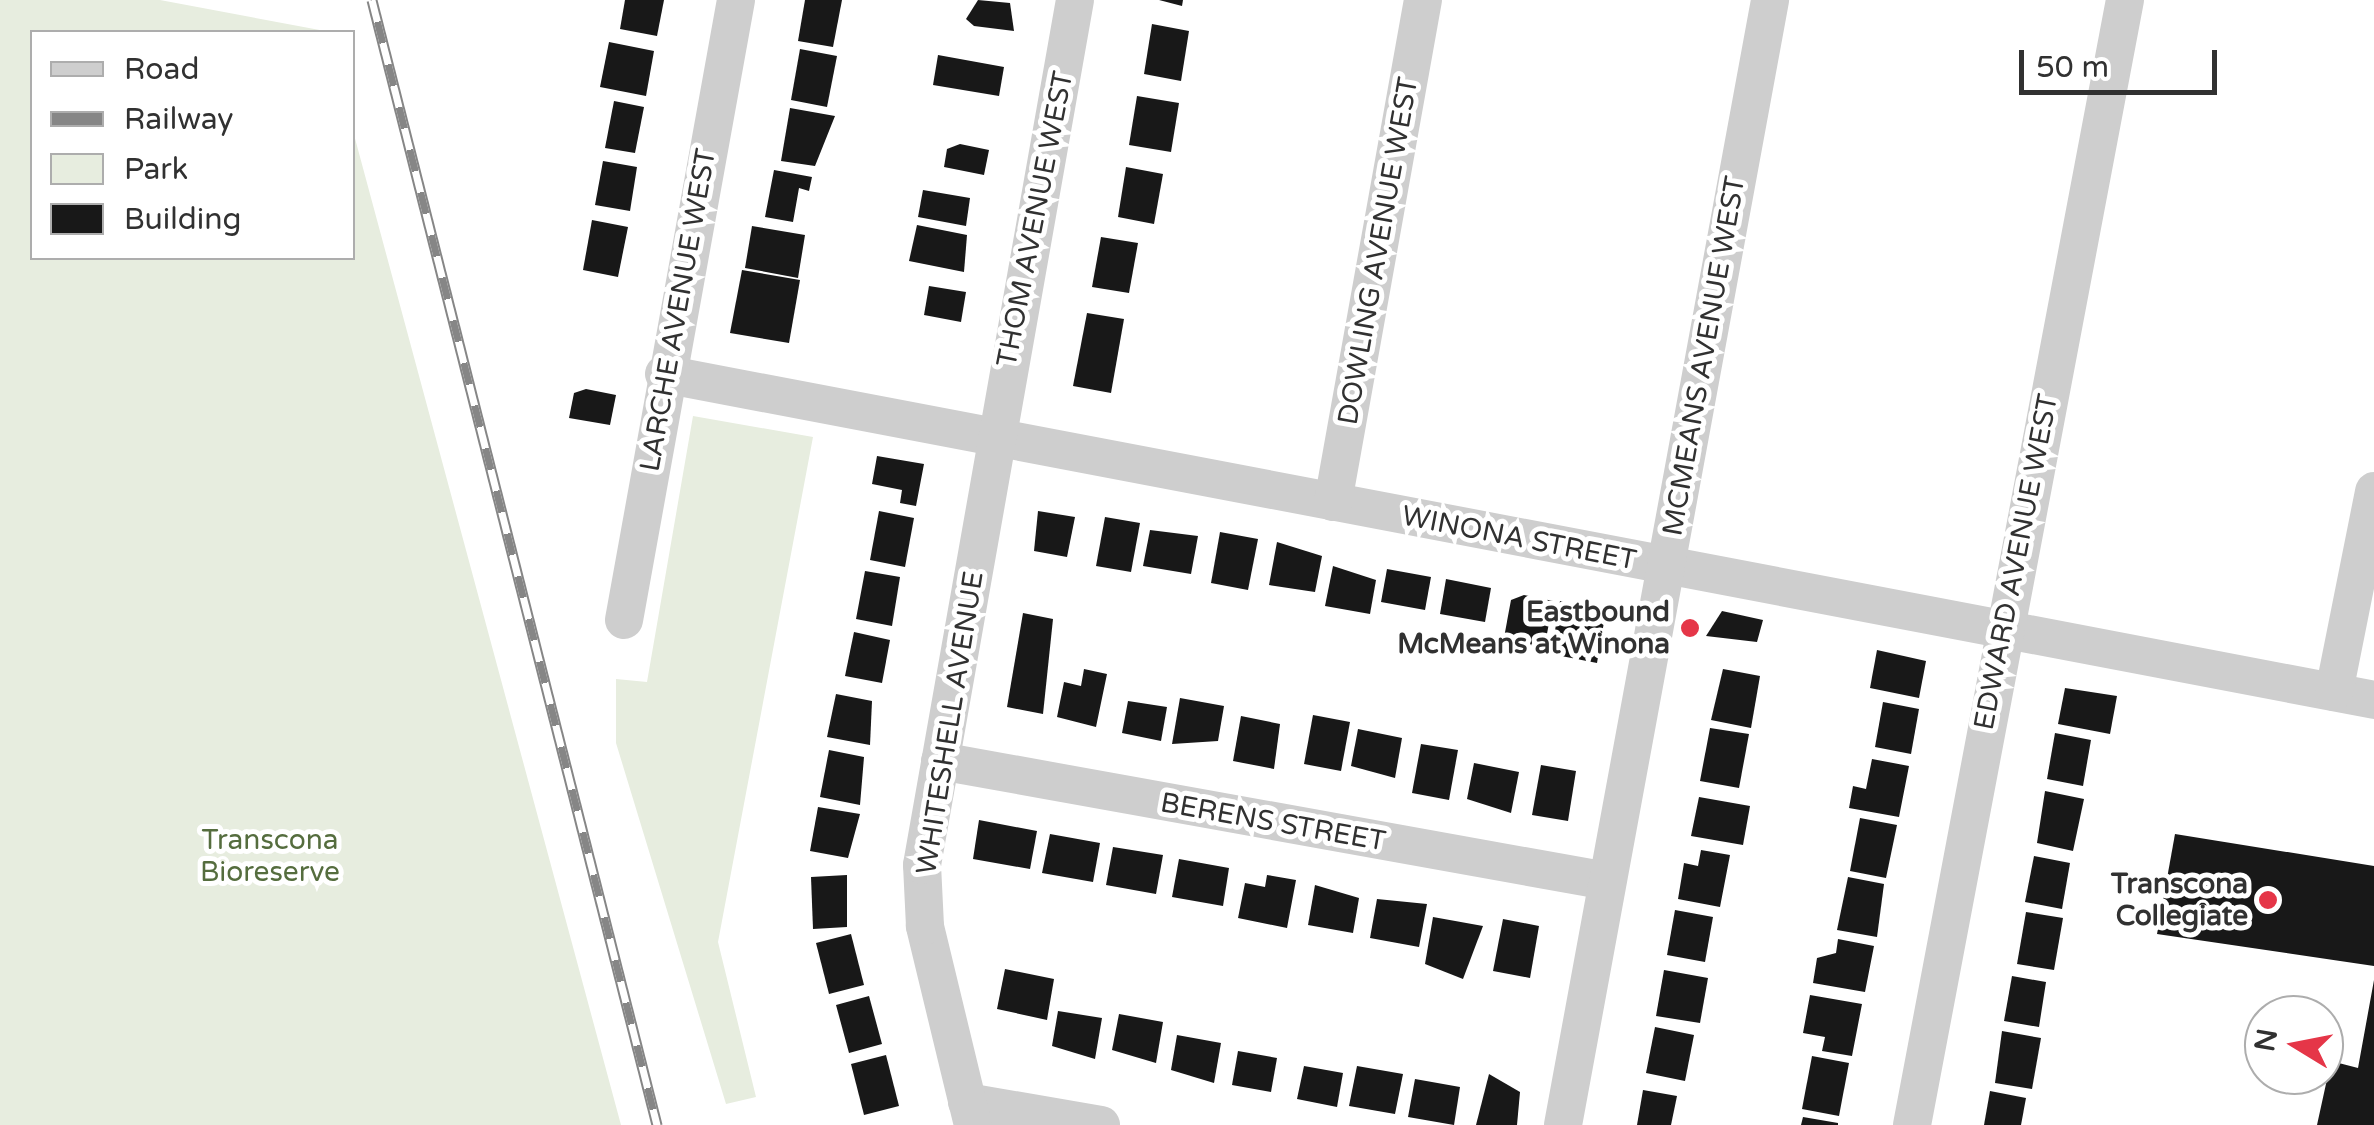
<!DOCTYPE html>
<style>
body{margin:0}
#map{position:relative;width:2374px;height:1125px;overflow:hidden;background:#fff;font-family:"Varela Round",sans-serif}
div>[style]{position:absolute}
.green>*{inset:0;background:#e7eddf}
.building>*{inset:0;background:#181818}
.minor>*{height:38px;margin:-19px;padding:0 19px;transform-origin:19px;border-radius:19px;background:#cecece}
.rail>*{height:11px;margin-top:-5.5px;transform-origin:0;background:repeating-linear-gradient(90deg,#fff 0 22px,#868686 0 44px);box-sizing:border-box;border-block:2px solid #868686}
.dots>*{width:28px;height:28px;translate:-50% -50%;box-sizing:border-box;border:5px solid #fff;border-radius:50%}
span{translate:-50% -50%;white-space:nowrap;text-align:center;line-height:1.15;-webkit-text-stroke:10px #fff;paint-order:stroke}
.street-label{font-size:28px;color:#313131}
.poi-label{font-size:28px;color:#313131;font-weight:700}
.right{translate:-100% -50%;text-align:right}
.park-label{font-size:28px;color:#556d3e}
.legend{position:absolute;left:30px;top:30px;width:325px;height:230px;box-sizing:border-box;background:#fff;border:2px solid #adadad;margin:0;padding:12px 18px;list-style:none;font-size:30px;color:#313131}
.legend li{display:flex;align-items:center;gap:20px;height:50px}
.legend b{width:50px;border:2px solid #adadad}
.north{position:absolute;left:2244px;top:995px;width:100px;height:100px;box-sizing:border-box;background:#fff;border:2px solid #adadad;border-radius:50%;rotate:280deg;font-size:28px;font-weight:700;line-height:40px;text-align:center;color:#313131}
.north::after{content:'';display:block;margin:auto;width:35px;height:45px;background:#e53648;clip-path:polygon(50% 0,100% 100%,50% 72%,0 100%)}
.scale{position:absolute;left:2019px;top:50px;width:198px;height:45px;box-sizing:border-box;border:5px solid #313131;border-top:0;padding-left:12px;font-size:30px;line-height:35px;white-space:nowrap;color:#313131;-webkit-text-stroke:8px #fff;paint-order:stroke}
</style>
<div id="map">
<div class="green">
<i style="clip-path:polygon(0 0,160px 0,325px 31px,32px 32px,32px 258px,352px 258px,353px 131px,621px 1125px,0 1125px)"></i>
<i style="clip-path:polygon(693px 416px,813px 437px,718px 942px,756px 1097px,726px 1104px,616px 743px,616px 679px,647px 682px)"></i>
</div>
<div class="building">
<i style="clip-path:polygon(625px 0,664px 0,657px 36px,620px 29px)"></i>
<i style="clip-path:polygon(805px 0,842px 0,833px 47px,798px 41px)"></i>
<i style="clip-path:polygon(978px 0,1010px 3px,1014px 31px,974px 26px,966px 19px)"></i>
<i style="clip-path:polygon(1159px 0,1183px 0,1182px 6px)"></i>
<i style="clip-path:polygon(1152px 24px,1189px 31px,1181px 81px,1144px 74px)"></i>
<i style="clip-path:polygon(609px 42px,654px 51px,646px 96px,600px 87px)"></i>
<i style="clip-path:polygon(800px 49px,837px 56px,827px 107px,791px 100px)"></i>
<i style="clip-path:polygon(938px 55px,1004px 67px,999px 96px,933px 85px)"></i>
<i style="clip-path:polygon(1137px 96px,1179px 103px,1171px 152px,1129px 145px)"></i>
<i style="clip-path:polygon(614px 101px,644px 107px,635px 153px,605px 148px)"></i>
<i style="clip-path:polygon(790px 108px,835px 116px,815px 166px,781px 161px)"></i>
<i style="clip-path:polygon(960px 144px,989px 150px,984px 175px,944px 167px,947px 149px)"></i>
<i style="clip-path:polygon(603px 161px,637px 167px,630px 211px,595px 205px)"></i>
<i style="clip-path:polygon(1126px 167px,1163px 174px,1154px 224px,1118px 217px)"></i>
<i style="clip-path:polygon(774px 170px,812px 177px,809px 191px,799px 188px,793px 222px,765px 217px)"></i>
<i style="clip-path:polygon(923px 190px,970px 198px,966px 226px,918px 217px)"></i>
<i style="clip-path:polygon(592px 220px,628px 227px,618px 277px,583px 270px)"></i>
<i style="clip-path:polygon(917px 225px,967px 235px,964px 272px,909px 261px)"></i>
<i style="clip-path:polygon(752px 226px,805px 235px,798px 278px,745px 268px)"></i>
<i style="clip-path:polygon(1101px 237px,1138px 243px,1129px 293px,1092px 287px)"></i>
<i style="clip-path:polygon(742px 270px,800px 280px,789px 343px,730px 333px)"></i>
<i style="clip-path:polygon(929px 286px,966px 292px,961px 322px,924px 315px)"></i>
<i style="clip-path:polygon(1087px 313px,1124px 319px,1111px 393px,1073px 386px)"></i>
<i style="clip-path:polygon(586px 389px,616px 395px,610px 425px,569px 418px,574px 393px)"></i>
<i style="clip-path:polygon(877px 456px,924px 464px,916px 506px,900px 503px,902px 490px,872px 484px)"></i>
<i style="clip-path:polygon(879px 511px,914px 518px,905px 567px,870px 560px)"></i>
<i style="clip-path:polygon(1038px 511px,1075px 517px,1067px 557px,1034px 551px)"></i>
<i style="clip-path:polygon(1105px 517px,1140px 523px,1131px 572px,1096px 566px)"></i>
<i style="clip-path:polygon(1150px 530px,1198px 536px,1191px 574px,1143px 566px)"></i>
<i style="clip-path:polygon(1220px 532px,1258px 539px,1248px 590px,1211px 583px)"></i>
<i style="clip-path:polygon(1277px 542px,1322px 556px,1315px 592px,1269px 585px)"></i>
<i style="clip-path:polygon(1333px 566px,1376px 580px,1370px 614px,1325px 606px)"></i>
<i style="clip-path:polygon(1387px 569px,1431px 577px,1425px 610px,1381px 602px)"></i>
<i style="clip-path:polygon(865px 571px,900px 577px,892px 626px,856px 619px)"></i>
<i style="clip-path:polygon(1446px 579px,1491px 588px,1485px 622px,1440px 614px)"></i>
<i style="clip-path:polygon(1524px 595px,1553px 601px,1544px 650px,1503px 643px,1511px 600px)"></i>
<i style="clip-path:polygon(1560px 601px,1606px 610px,1597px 663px,1551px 654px)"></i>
<i style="clip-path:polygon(1722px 611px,1763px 620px,1757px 642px,1706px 636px)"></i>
<i style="clip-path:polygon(1023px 613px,1053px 619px,1043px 714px,1007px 707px)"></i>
<i style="clip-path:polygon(854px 632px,890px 640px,882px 683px,845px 676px)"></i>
<i style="clip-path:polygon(1877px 650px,1926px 661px,1919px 698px,1870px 688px)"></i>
<i style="clip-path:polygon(1084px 669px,1107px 674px,1096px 727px,1057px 717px,1064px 682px,1081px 686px)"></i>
<i style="clip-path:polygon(1723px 669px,1760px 676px,1751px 728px,1711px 720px)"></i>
<i style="clip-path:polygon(2065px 688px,2117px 696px,2110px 734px,2058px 724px)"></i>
<i style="clip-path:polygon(836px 694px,872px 701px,870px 745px,827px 737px)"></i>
<i style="clip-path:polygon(1180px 698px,1224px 706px,1218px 741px,1172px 744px)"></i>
<i style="clip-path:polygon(1128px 701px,1167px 707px,1161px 741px,1122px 733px)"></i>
<i style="clip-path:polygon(1883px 702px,1919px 709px,1911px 754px,1875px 747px)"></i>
<i style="clip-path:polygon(1313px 715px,1350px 722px,1341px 771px,1304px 764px)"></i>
<i style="clip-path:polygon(1241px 716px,1280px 724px,1274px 769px,1233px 761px)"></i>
<i style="clip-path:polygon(1710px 728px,1749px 734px,1739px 788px,1700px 781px)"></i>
<i style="clip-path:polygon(1358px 729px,1402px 738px,1395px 778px,1351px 766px)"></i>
<i style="clip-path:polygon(2055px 733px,2091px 740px,2083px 786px,2047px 779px)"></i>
<i style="clip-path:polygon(1421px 744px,1458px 750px,1449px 800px,1412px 793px)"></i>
<i style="clip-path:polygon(829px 750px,864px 757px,860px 805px,820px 797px)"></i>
<i style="clip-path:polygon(1872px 759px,1909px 766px,1899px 817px,1849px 808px,1853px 786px,1866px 789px)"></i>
<i style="clip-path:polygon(1474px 763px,1519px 772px,1511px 813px,1467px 799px)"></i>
<i style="clip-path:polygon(1541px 765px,1576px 771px,1568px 821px,1532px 815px)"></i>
<i style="clip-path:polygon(2045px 791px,2084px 799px,2073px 851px,2037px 843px)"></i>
<i style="clip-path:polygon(1699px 797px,1750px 806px,1743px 845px,1691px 836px)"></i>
<i style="clip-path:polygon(818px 807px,860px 814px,848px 858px,810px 851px)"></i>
<i style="clip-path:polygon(1860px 818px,1897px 825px,1886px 878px,1850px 871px)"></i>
<i style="clip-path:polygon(979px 820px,1037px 831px,1030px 869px,973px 859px)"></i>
<i style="clip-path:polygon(1050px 834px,1100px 843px,1093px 882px,1042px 873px)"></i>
<i style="clip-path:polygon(2175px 834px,2374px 866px,2374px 966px,2157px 934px)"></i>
<i style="clip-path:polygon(1113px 847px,1163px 855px,1156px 894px,1106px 885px)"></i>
<i style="clip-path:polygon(1701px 850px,1730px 855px,1720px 907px,1678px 899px,1684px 863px,1698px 866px)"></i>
<i style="clip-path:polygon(2034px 856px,2070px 863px,2062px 909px,2025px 902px)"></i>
<i style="clip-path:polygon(1179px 859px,1229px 868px,1223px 906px,1172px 897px)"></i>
<i style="clip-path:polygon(847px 875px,847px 927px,813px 929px,811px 877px)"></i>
<i style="clip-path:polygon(1267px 875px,1296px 880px,1287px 928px,1238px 918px,1245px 883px,1265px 887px)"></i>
<i style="clip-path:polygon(1848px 877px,1884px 884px,1877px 937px,1837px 930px)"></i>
<i style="clip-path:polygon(1315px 885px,1359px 898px,1353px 933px,1308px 925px)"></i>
<i style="clip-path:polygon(1377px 899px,1427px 904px,1419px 947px,1370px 938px)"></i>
<i style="clip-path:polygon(1675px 910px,1713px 917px,1705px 962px,1667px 955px)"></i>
<i style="clip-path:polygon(2026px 912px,2063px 918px,2054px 970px,2017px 964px)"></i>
<i style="clip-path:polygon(1433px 917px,1483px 926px,1463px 979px,1425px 964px)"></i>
<i style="clip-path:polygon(1503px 919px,1539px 926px,1530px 978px,1493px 971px)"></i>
<i style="clip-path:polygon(851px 934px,864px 985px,829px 994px,816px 943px)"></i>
<i style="clip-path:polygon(1838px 939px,1874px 946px,1865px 992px,1813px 983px,1817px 958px,1836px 953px)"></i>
<i style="clip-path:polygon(1005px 969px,1054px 979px,1047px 1020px,997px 1009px)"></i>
<i style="clip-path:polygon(1664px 970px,1708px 978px,1700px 1023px,1656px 1016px)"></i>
<i style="clip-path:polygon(2012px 976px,2046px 982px,2039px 1027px,2004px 1021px)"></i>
<i style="clip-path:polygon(2374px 980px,2374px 1125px,2317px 1125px,2331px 1061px,2358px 1068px)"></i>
<i style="clip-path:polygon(1810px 995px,1862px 1004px,1852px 1056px,1822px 1051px,1825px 1037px,1803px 1033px)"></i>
<i style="clip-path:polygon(869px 996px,882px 1044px,849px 1053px,836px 1005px)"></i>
<i style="clip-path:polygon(1058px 1011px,1102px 1018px,1095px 1059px,1052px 1046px)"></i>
<i style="clip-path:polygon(1119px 1014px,1163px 1022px,1156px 1063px,1112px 1050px)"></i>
<i style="clip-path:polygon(1655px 1027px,1694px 1035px,1685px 1081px,1646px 1073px)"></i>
<i style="clip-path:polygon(2002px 1031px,2041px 1038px,2032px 1089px,1995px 1083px)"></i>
<i style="clip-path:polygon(1177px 1035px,1221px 1043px,1214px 1083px,1171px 1070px)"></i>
<i style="clip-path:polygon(1238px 1051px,1277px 1058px,1271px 1092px,1232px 1085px)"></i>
<i style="clip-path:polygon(886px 1055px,899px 1106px,864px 1115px,851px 1064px)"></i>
<i style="clip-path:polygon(1812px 1056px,1849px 1063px,1839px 1116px,1802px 1109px)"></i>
<i style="clip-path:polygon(1304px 1066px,1343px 1073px,1337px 1107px,1297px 1099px)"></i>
<i style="clip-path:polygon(1357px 1066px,1403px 1074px,1395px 1114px,1349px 1106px)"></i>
<i style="clip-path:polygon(1489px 1074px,1520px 1092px,1517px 1125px,1476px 1125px)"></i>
<i style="clip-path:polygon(1415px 1079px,1460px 1087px,1454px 1125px,1408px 1117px)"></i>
<i style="clip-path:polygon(1643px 1090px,1677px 1096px,1671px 1125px,1637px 1125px)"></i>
<i style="clip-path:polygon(1990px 1091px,2026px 1098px,2021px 1125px,1984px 1125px)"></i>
<i style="clip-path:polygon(1803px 1117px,1838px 1123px,1838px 1125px,1801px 1125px)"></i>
</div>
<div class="minor">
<i style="left:664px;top:374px;width:1741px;rotate:10.79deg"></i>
<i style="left:1333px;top:502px;width:510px;rotate:-79.84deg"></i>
<i style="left:624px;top:620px;width:630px;rotate:-79.76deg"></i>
<i style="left:2334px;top:692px;width:205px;rotate:-78.7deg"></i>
<i style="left:940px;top:761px;width:678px;rotate:10.2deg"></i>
<i style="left:967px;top:1102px;width:136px;rotate:9.7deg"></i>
<i style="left:973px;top:1125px;width:205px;rotate:-103.6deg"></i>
<i style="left:925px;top:926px;width:61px;rotate:-92.8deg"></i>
<i style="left:922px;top:865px;width:878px;rotate:-79.97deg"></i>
<i style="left:1563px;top:1125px;width:1144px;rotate:-79.57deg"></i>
<i style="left:1912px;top:1125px;width:1145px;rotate:-79.28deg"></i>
</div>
<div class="rail">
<i style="left:372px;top:0;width:1161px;rotate:75.78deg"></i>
</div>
<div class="dots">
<i style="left:1690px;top:628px;background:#e53648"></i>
<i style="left:2268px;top:900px;background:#e53648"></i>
</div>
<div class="street-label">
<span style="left:1035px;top:219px;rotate:-79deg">THOM AVENUE WEST</span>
<span style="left:1378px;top:251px;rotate:-80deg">DOWLING AVENUE WEST</span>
<span style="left:678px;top:310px;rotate:-80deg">LARCHE AVENUE WEST</span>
<span style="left:1704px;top:356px;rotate:-80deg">MCMEANS AVENUE WEST</span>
<span style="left:1519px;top:538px;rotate:11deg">WINONA STREET</span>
<span style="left:2016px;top:562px;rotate:-79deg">EDWARD AVENUE WEST</span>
<span style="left:950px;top:723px;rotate:-81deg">WHITESHELL AVENUE</span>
<span style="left:1273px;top:822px;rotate:10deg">BERENS STREET</span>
</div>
<div class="poi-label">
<span class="right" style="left:1670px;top:628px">Eastbound<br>McMeans at Winona</span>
<span class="right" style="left:2248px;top:900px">Transcona<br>Collegiate</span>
</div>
<div class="park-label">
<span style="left:270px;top:856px">Transcona<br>Bioreserve</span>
</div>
<ul class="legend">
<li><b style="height:12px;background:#cecece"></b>Road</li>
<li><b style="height:12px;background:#868686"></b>Railway</li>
<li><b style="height:28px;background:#e7eddf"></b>Park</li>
<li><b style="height:28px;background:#181818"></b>Building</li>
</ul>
<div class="north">N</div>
<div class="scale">50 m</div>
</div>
